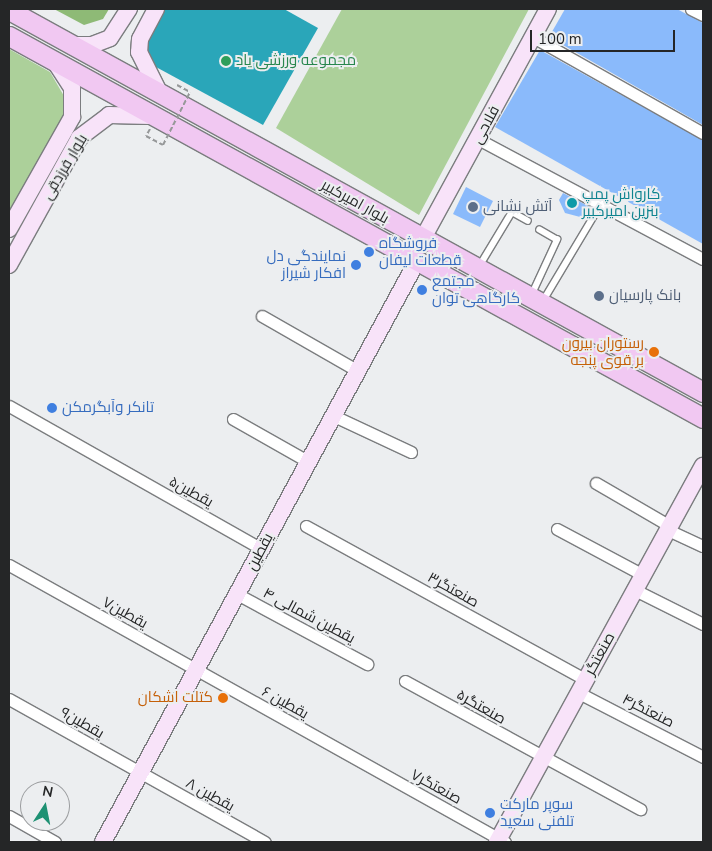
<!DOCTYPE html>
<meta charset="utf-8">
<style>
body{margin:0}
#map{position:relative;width:712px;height:851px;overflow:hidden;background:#eceef0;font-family:"Nunito Sans",Cairo,sans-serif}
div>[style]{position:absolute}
.green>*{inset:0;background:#acd09a}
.forest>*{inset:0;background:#8eba76}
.water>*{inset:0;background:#2aa6b9}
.building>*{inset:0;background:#8abafb}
.path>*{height:2px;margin-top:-1px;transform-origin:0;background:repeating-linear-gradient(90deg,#969899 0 5px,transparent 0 7.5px)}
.roads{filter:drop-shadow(1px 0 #7b7d7f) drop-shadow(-1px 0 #7b7d7f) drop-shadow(0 1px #7b7d7f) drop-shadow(0 -1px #7b7d7f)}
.lane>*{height:5.5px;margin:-2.75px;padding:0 2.75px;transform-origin:2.75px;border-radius:2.75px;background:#fff}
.street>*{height:11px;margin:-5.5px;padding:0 5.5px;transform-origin:5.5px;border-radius:5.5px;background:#fff}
.secondary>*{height:16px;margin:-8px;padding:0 8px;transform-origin:8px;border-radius:8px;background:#f8e3f9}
.primary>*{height:19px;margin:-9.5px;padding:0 9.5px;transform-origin:9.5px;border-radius:9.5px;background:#f1c8f2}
.path-bridge>*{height:2px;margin-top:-1px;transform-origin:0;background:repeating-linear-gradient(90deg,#969899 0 5px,transparent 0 7.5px)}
.dots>*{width:14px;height:14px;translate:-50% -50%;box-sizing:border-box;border:2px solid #eceef0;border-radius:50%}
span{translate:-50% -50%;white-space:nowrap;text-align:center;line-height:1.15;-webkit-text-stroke:4px #eceef0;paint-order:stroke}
.leisure-label{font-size:15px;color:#27864d}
.left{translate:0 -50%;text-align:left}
.street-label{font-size:15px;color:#252627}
.culture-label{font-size:15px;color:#0d838f}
.service-label{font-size:15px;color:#4e5e75}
.shop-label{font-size:15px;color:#366cbe}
.right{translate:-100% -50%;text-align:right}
.food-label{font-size:15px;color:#c56008}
.frame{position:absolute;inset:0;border:10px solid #252627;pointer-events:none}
.north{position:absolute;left:20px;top:781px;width:50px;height:50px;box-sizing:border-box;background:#eceef0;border:1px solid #9c9ea0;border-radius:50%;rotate:11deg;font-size:14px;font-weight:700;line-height:20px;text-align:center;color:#252627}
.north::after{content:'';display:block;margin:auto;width:18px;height:22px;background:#1e9173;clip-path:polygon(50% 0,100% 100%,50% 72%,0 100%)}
.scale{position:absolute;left:530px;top:30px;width:145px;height:22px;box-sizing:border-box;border:2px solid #252627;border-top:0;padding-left:6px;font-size:15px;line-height:18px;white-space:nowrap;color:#252627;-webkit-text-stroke:4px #eceef0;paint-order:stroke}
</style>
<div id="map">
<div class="green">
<i style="clip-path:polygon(342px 9px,529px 9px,419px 215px,276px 128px)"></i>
<i style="clip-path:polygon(9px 49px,50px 72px,64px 96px,64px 116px,9px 212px)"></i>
</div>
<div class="forest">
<i style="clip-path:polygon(54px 9px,109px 9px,103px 19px,84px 25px)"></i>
</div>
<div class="water">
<i style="clip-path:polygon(165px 9px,284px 9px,318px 28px,263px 125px,156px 67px,144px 46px)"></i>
</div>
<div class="building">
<i style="clip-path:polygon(565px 9px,677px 9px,703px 23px,703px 125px,549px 37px)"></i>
<i style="clip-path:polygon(540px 50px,703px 140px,703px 244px,495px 127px)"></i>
<i style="clip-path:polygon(466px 187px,493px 201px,480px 227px,453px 214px)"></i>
<i style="clip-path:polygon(563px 193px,590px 207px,584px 218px,565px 213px,559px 200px)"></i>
</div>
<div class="path">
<i style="left:177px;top:85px;width:15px;rotate:28deg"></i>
<i style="left:150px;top:129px;width:8px;rotate:120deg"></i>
<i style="left:146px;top:136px;width:19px;rotate:28deg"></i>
</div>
<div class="roads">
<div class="lane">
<i style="left:480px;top:265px;width:62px;rotate:-58.9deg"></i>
<i style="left:512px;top:212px;width:18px;rotate:29deg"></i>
<i style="left:532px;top:294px;width:60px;rotate:-65.2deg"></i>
<i style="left:557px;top:240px;width:20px;rotate:-150deg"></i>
<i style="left:543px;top:301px;width:113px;rotate:-59.1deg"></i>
</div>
<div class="street">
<i style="left:691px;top:9px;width:13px;rotate:27deg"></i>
<i style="left:533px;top:37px;width:195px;rotate:29.5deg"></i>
<i style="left:478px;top:139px;width:255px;rotate:28.1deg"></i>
<i style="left:262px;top:316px;width:111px;rotate:29.8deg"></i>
<i style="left:9px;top:406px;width:291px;rotate:29.5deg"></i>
<i style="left:334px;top:416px;width:85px;rotate:25.1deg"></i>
<i style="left:233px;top:419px;width:87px;rotate:29.5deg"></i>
<i style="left:596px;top:483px;width:86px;rotate:30.2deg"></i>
<i style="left:306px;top:526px;width:320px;rotate:28.8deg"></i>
<i style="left:557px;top:529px;width:98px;rotate:28.1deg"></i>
<i style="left:668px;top:530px;width:38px;rotate:25deg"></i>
<i style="left:9px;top:565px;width:568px;rotate:29.18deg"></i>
<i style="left:635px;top:590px;width:76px;rotate:26.6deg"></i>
<i style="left:237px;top:594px;width:148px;rotate:28.3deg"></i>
<i style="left:405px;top:681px;width:268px;rotate:28.6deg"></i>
<i style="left:579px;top:693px;width:140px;rotate:27.3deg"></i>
<i style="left:9px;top:699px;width:293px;rotate:29.2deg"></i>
<i style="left:9px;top:816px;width:53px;rotate:29.5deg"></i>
</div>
<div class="secondary">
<i style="left:156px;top:9px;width:34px;rotate:118deg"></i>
<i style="left:140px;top:39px;width:13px;rotate:94deg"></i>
<i style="left:139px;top:52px;width:47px;rotate:63.4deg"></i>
<i style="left:71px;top:45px;width:21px"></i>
<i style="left:92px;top:45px;width:19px;rotate:-21deg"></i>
<i style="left:110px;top:38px;width:35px;rotate:-57deg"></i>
<i style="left:9px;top:229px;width:129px;rotate:-60.6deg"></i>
<i style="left:72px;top:117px;width:29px;rotate:-90deg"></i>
<i style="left:72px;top:88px;width:31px;rotate:-123deg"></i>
<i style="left:422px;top:240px;width:263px;rotate:-61.4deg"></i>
<i style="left:9px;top:265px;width:145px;rotate:-61.1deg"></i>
<i style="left:79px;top:138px;width:38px;rotate:-37deg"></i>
<i style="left:109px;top:115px;width:41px;rotate:1.4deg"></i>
<i style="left:103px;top:842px;width:660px;rotate:-61.61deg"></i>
<i style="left:497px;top:842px;width:429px;rotate:-61.3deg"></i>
</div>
<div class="primary">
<i style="left:9px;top:10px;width:792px;rotate:28.83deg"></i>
<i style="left:9px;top:36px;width:792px;rotate:28.83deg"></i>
</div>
</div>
<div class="path-bridge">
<i style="left:163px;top:145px;width:59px;rotate:-63deg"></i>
</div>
<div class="dots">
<i style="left:226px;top:61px;background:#2e9e5b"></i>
<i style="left:572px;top:203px;background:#0f9aa8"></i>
<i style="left:473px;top:207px;background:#5c6f8a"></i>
<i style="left:369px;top:252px;background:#3f7fe0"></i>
<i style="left:356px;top:265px;background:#3f7fe0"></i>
<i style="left:422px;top:290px;background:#3f7fe0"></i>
<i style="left:599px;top:296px;background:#5c6f8a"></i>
<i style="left:654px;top:352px;background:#e8710a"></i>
<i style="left:52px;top:408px;background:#3f7fe0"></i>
<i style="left:223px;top:698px;background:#e8710a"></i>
<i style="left:490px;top:813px;background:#3f7fe0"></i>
</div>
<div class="leisure-label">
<span class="left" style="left:236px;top:61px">مجموعه ورزشی یاد</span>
</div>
<div class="street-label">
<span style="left:486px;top:125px;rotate:-62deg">فلاحی</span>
<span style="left:65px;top:167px;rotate:-59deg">بلوار فرزدقی</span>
<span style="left:355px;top:202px;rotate:29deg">بلوار امیرکبیر</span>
<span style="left:191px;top:492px;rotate:29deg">یقطین۵</span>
<span style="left:260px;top:552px;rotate:-62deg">یقطین</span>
<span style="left:453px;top:590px;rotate:29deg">صنعتگر۳</span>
<span style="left:125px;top:613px;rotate:29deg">یقطین۷</span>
<span style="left:309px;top:616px;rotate:28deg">یقطین شمالی ۴</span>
<span style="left:600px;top:654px;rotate:-61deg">صنعتگر</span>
<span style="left:285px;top:703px;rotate:29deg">یقطین ۶</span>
<span style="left:481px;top:707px;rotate:30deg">صنعتگر۵</span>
<span style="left:648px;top:711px;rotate:27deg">صنعتگر۴</span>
<span style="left:82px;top:723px;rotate:30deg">یقطین۹</span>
<span style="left:436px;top:787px;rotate:29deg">صنعتگر۷</span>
<span style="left:210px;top:795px;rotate:29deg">یقطین ۸</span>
</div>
<div class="culture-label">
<span class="left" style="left:582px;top:203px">کارواش پمپ<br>بنزین امیرکبیر</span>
</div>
<div class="service-label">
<span class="left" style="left:483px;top:207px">آتش نشانی</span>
<span class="left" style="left:609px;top:296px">بانک پارسیان</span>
</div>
<div class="shop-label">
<span class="left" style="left:379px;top:252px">فروشگاه<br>قطعات لیفان</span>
<span class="right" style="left:346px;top:265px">نمایندگی دل<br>افکار شیراز</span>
<span class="left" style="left:432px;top:290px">مجتمع<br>کارگاهی توان</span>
<span class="left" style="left:62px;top:408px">تانکر وآبگرمکن</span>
<span class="left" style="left:500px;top:813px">سوپر مارکت<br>تلفنی سعید</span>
</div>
<div class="food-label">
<span class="right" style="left:644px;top:352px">رستوران بیرون<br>بر قوی پنجه</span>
<span class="right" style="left:213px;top:698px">کتلت اشکان</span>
</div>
<div class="frame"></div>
<div class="north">N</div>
<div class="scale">100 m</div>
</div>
